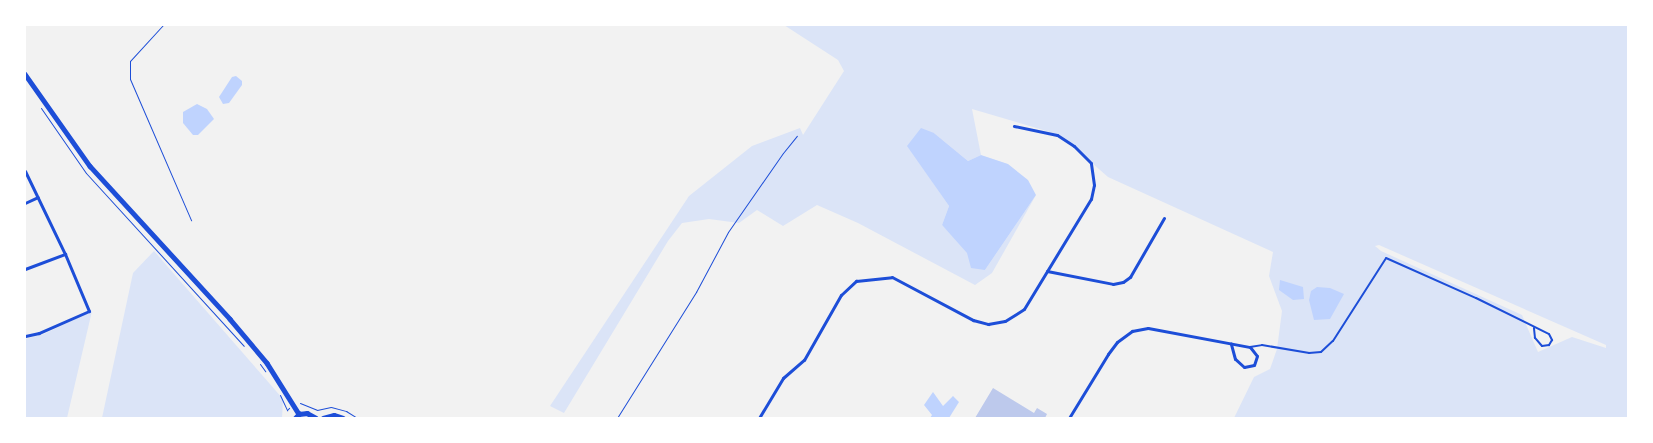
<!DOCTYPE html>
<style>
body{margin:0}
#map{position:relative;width:1653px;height:443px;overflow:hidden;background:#f2f2f2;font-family:Overpass,sans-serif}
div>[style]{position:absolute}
.green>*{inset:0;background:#dbe4f7}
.water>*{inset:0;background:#bfd3fe}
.building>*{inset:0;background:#bdc9ec}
.path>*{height:1px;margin:-0.5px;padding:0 0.5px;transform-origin:0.5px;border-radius:0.5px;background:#1d4ed8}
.service>*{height:2px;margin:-1px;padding:0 1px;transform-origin:1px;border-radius:1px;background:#1d4ed8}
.minor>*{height:3px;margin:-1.5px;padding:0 1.5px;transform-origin:1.5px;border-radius:1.5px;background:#1d4ed8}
.tertiary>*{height:4.5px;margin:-2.25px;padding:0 2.25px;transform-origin:2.25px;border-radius:2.25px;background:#1d4ed8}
span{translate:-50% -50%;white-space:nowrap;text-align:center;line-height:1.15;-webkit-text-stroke:5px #fff;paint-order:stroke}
.frame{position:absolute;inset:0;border:26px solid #fff;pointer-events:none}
</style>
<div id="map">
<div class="green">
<i style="clip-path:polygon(evenodd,784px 25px,1628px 25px,1628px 418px,1234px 418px,1254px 377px,1270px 369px,1277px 349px,1282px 311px,1269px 276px,1273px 252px,1108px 177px,1060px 135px,972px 109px,981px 155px,968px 161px,934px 133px,908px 146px,949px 206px,942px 225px,985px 270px,1036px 195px,992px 273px,975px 285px,858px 223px,817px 205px,783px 226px,757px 210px,739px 223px,709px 219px,682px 223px,668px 241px,564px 413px,550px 406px,689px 196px,752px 146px,800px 128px,803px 135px,844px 71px,838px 60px,784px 25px,1379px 245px,1606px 345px,1606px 348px,1572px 337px,1538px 352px,1522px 315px,1381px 251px,1375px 246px,1379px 245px)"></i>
<i style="clip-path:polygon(154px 251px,283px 399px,282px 418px,102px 418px,133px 273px)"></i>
<i style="clip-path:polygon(92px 311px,67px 418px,25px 418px,25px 339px,44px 334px)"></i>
</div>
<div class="water">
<i style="clip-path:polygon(236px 76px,242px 81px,242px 85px,229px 103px,223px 104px,219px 97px,232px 77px)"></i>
<i style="clip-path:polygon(197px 104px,207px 109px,214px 119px,198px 135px,193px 135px,183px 123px,183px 112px)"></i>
<i style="clip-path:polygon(921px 128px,934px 133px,968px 161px,981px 155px,1008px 164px,1028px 180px,1036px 195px,985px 270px,971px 268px,967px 253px,942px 225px,949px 206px,907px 146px)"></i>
<i style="clip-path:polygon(1280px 280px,1303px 287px,1304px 299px,1293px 300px,1279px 290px)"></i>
<i style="clip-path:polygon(1317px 287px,1330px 288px,1344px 294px,1330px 319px,1314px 320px,1309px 300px,1311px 291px)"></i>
<i style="clip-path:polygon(933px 392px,943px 406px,953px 396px,959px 402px,949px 418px,930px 418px,932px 415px,924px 405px)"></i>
</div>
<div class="building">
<i style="clip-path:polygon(993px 388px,1034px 413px,1037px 408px,1047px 414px,1045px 418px,975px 418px)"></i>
</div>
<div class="path">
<i style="left:163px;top:25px;width:49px;rotate:132.5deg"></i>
<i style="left:130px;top:61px;width:18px;rotate:90deg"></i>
<i style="left:130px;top:79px;width:154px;rotate:66.6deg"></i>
<i style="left:41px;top:108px;width:79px;rotate:55.3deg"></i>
<i style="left:86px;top:173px;width:234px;rotate:47.6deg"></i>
<i style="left:260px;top:364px;width:9px;rotate:54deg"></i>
<i style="left:280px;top:395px;width:17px;rotate:65deg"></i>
<i style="left:287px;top:410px;width:3px;rotate:-45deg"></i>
<i style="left:300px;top:403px;width:18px;rotate:22deg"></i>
<i style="left:317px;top:410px;width:14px;rotate:-12deg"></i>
<i style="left:331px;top:407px;width:16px;rotate:15deg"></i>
<i style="left:346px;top:411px;width:13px;rotate:32deg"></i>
<i style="left:617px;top:418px;width:149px;rotate:-57.9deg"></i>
<i style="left:696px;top:292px;width:68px;rotate:-61.9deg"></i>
<i style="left:728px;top:232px;width:96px;rotate:-55.2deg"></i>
<i style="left:783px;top:153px;width:22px;rotate:-51deg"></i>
</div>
<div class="service">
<i style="left:1250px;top:347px;width:12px;rotate:-9deg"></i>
<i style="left:1262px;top:345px;width:48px;rotate:9.7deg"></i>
<i style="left:1309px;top:353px;width:12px;rotate:-5deg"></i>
<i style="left:1321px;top:352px;width:16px;rotate:-43deg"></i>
<i style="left:1333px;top:341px;width:98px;rotate:-57.4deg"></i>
<i style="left:1386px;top:258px;width:98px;rotate:24deg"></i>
<i style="left:1476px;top:298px;width:81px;rotate:26.3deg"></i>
<i style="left:1549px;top:334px;width:7px;rotate:63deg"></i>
<i style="left:1552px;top:340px;width:6px;rotate:121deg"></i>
<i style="left:1549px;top:345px;width:7px;rotate:172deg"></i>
<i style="left:1542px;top:346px;width:11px;rotate:-131deg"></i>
<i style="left:1535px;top:338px;width:10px;rotate:-96deg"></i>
</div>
<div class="minor">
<i style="left:25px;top:171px;width:92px;rotate:64.3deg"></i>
<i style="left:65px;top:254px;width:62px;rotate:67.2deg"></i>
<i style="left:89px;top:311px;width:55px;rotate:156.3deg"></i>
<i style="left:39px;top:333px;width:14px;rotate:168deg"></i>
<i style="left:25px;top:203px;width:14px;rotate:-25deg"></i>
<i style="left:25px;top:269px;width:43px;rotate:-20.6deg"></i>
<i style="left:1047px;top:271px;width:67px;rotate:11.1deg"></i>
<i style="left:1113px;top:284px;width:10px;rotate:-11deg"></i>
<i style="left:1123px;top:282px;width:9px;rotate:-36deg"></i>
<i style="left:1130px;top:277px;width:68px;rotate:-60deg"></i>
<i style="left:759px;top:418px;width:47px;rotate:-59deg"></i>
<i style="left:783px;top:378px;width:28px;rotate:-41deg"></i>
<i style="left:804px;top:360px;width:75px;rotate:-60.4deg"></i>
<i style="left:841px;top:295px;width:21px;rotate:-43deg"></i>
<i style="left:856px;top:281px;width:36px;rotate:-6deg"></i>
<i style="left:892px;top:277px;width:92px;rotate:28deg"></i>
<i style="left:973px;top:320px;width:16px;rotate:15deg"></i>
<i style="left:988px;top:324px;width:17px;rotate:-10deg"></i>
<i style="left:1005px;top:321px;width:22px;rotate:-32deg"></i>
<i style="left:1024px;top:309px;width:129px;rotate:-58.7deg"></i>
<i style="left:1091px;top:199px;width:14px;rotate:-78deg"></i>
<i style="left:1094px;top:185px;width:22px;rotate:-98deg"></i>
<i style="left:1091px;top:163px;width:24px;rotate:-135deg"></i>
<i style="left:1074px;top:146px;width:20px;rotate:-147deg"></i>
<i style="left:1057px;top:135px;width:44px;rotate:-168.2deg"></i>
<i style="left:1069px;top:418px;width:75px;rotate:-58.6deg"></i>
<i style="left:1108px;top:354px;width:15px;rotate:-53deg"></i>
<i style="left:1117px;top:342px;width:19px;rotate:-36deg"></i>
<i style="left:1132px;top:331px;width:16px;rotate:-11deg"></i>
<i style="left:1148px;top:328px;width:104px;rotate:10.6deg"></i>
<i style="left:1250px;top:347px;width:11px;rotate:52deg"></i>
<i style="left:1257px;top:356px;width:9px;rotate:108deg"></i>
<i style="left:1254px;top:365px;width:10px;rotate:169deg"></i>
<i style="left:1244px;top:367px;width:12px;rotate:-138deg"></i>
<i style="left:1235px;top:359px;width:16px;rotate:-105deg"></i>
</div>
<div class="tertiary">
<i style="left:25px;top:74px;width:113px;rotate:54.8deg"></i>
<i style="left:90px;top:166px;width:207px;rotate:47.5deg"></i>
<i style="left:230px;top:319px;width:57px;rotate:49.9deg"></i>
<i style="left:267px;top:363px;width:60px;rotate:57.9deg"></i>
<i style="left:295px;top:418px;width:6px;rotate:-45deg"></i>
<i style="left:299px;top:414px;width:8px;rotate:-7deg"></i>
<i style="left:307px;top:413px;width:10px;rotate:29deg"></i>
<i style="left:323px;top:418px;width:11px;rotate:-15deg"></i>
<i style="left:334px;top:415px;width:9px;rotate:18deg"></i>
</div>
<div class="frame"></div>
</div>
